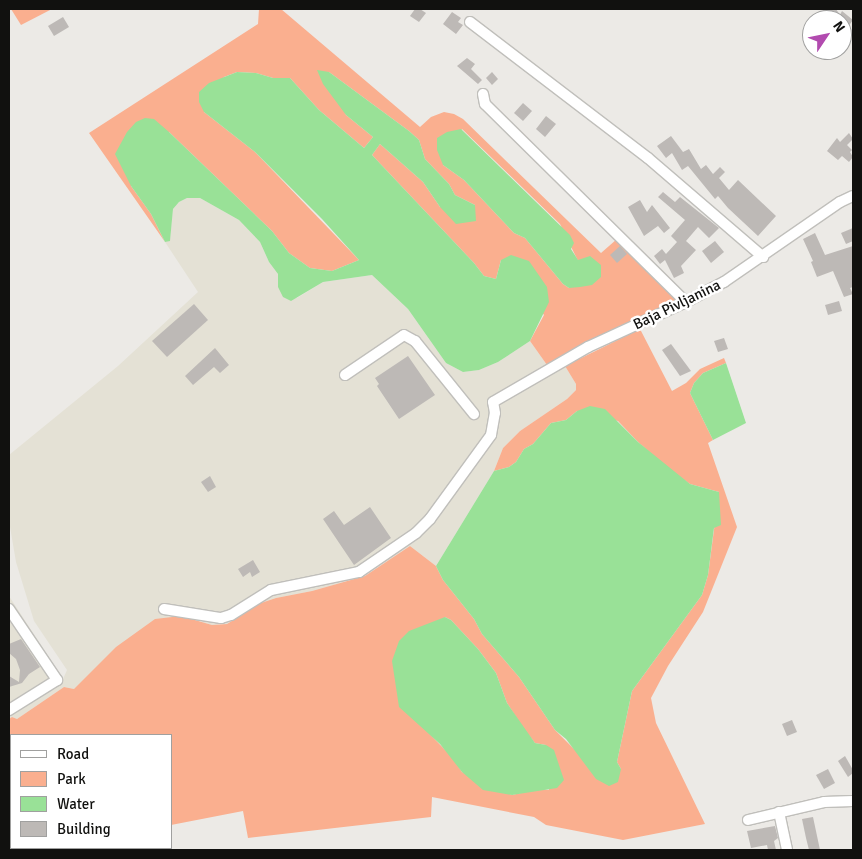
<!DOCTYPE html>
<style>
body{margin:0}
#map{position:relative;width:862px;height:859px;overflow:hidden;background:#eceae6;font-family:Signika,sans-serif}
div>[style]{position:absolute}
.built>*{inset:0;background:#e4e1d5}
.green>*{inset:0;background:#faaf8f}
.water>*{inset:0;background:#99e197}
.building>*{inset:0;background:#bdb9b6}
.roads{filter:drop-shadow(1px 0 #c0bfbb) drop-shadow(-1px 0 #c0bfbb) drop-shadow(0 1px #c0bfbb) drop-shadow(0 -1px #c0bfbb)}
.minor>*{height:10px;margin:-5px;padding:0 5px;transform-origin:5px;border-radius:5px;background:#fff}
.major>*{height:12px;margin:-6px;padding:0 6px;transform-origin:6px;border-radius:6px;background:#fff}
span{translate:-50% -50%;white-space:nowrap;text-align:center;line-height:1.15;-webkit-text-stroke:5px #fff;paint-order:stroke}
.street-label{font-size:15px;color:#11110f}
.frame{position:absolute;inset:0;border:10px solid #11110f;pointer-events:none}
.legend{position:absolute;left:10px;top:734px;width:162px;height:115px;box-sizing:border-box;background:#fff;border:1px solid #a0a09f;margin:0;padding:6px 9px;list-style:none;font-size:15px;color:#11110f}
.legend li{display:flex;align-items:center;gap:10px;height:25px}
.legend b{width:25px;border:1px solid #a0a09f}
.north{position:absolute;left:802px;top:10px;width:50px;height:50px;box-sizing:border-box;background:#fff;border:1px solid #a0a09f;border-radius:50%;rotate:56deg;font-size:14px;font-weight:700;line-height:20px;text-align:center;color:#11110f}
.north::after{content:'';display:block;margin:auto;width:18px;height:22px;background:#b24baf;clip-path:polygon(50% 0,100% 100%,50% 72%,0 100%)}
</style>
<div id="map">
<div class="built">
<i style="clip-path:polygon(187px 198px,200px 198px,239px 220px,260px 242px,269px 262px,278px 274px,280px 283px,297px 298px,323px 282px,372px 275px,408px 309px,446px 363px,463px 372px,479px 370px,498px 362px,530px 341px,547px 365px,565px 366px,576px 384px,576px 390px,567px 399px,520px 431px,503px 448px,494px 471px,436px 566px,410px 546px,365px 576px,312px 591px,276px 598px,261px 603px,227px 624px,212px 625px,181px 616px,74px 689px,64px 687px,17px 719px,12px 717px,9px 719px,9px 596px,63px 679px,67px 670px,34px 621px,16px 562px,9px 521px,9px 455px,118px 366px,198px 292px,165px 242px,170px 240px,173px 209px,179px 202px)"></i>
</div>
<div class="green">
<i style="clip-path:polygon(11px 9px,52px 9px,21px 25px)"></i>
<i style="clip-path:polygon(evenodd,259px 9px,281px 9px,420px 127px,431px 117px,444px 112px,454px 114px,463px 119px,601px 253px,617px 239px,679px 300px,547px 365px,530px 341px,544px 315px,501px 260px,496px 279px,484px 276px,474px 263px,372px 155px,380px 144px,423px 182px,440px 207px,475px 205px,455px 195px,449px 184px,425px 159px,419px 140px,409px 131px,329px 72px,346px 115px,373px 137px,364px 148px,319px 110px,290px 78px,273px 78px,256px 73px,237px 72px,224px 77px,204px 112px,255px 152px,359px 260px,332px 271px,310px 268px,289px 253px,272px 231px,169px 132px,131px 186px,151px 214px,165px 242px,89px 133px,258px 24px,259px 9px,462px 129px,560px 224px,578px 261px,569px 288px,563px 284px,525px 238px,514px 233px,464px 180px,443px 165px,462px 129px)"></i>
<i style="clip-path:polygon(evenodd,640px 329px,672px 391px,686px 383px,700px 369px,724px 358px,726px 363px,703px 373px,694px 383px,690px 393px,713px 440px,708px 443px,737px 527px,703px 612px,668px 666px,651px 698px,656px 723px,705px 824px,623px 840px,546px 825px,534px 817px,432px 797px,431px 817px,248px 838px,243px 811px,171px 825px,171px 735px,11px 735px,11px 757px,9px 754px,9px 719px,12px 717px,17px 719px,64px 687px,74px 689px,116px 647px,155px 619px,181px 616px,212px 625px,227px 624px,261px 603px,276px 598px,312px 591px,365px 576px,410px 546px,436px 566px,443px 580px,474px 619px,482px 634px,519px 677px,555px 730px,576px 751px,621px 769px,617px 762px,632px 691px,702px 595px,708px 575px,719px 492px,690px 484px,670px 470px,638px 442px,618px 421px,577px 411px,566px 420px,551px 423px,533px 444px,524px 449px,516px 462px,509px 467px,494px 471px,503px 448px,520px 431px,567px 399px,576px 390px,576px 384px,565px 366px,640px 329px,445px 617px,451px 620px,478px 649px,496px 673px,507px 703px,524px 729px,535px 743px,546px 745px,549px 790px,539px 789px,512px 795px,462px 772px,452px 757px,419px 723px,445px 617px)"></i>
<i style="clip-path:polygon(9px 794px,11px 798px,11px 848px,48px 848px,49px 850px,9px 850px)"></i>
</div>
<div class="water">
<i style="clip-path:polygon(317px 70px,329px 72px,409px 131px,419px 140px,425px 159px,449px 184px,455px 195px,475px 205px,476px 221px,456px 224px,440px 207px,423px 182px,380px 144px,372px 155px,474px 263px,484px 276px,496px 279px,501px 260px,511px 255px,529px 261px,547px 287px,549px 302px,530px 341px,498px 362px,479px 370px,463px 372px,446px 363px,408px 309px,372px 275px,323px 282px,291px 301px,283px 297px,278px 287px,278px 274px,269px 262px,260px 242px,239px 220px,200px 198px,187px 198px,179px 202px,173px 209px,170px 241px,165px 242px,151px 214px,131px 186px,115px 154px,127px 132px,136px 122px,145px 118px,154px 119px,169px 132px,272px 231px,289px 253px,310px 268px,332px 271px,359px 260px,322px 219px,255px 152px,204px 112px,199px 102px,199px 92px,209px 83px,237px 72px,256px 73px,273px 78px,290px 78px,319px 110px,364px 148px,373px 137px,346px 115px,323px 84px)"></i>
<i style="clip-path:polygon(461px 129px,570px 235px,574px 243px,571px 249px,578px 260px,590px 256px,601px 265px,601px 277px,592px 285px,580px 287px,569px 288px,563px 284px,525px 238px,514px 233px,464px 180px,443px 165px,437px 150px,437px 138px,447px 132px)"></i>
<i style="clip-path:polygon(726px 363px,746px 423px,713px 440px,690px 393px,694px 383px,703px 373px)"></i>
<i style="clip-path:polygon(590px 406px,605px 409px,638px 442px,690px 484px,719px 492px,721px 525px,714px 528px,708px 575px,702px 595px,632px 691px,617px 762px,621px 769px,618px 782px,609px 786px,596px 779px,566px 739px,555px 730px,519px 677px,482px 634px,474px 619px,443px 580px,436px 566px,494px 471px,509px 467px,516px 462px,524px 449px,533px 444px,551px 423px,566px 420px,577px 411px)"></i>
<i style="clip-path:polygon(445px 617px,451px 620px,478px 649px,496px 673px,507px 703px,535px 743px,546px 745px,554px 750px,564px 780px,557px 788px,512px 795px,483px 790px,462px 772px,440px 744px,399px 707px,392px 661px,399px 641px,409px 631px)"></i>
</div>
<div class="building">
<i style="clip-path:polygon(415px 9px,420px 9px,426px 13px,419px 22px,410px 16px)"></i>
<i style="clip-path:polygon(822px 9px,836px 9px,840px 15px,842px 11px,853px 20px,842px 35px,842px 20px,830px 20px)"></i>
<i style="clip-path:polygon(452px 12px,461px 18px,458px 22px,463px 25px,456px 34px,443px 24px)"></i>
<i style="clip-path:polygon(63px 17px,69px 27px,54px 36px,48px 26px)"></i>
<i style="clip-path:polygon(467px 58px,475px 64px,471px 69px,482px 80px,478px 84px,457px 66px)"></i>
<i style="clip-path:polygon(492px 72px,498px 79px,492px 85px,486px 78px)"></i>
<i style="clip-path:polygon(523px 103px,532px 111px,523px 121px,514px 113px)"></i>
<i style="clip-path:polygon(546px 116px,556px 124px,545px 137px,536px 129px)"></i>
<i style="clip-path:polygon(849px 133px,853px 139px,847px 145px,852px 150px,850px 152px,853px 157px,849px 162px,842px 156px,838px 160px,827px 151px,837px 138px,840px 142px)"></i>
<i style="clip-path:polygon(671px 136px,683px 152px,689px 149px,701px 169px,706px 165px,713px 174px,720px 167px,725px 172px,719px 178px,729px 190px,738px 180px,776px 216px,758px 236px,728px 208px,718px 196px,715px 199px,688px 166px,682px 170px,672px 153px,666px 158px,657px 146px)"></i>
<i style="clip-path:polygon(663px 192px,675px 202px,680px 197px,719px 228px,709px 238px,698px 227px,686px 241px,696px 250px,681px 266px,684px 273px,674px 278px,665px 260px,660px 264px,654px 256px,662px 249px,666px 254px,677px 242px,671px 236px,685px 220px,658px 197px)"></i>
<i style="clip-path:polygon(640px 200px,647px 212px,652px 205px,670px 228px,664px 233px,658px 226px,644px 236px,628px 207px)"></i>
<i style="clip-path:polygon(853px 228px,853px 241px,846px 244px,841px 233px)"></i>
<i style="clip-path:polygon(815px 233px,825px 255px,853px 246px,853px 287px,850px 288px,853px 294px,844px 297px,833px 271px,817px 277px,811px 262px,813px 261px,803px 239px)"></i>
<i style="clip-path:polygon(715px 241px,724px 252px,711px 263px,702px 251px)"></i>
<i style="clip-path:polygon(620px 246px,627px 254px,617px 263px,610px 255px)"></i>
<i style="clip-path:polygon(839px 301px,842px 311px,828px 315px,825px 305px)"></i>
<i style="clip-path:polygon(194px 304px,208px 320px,167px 357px,152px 341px)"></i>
<i style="clip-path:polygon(724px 338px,728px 349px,718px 352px,714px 341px)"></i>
<i style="clip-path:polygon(671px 344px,691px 371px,680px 376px,662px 350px)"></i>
<i style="clip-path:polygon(215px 348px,229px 365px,220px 373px,214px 367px,193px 385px,185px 376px)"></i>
<i style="clip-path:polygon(408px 356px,435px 395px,399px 419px,377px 386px,379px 384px,375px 378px)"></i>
<i style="clip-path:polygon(210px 476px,216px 487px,208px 492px,201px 482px)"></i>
<i style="clip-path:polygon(370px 507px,391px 538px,354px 565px,323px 519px,334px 511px,344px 525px)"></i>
<i style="clip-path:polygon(253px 560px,260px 572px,252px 577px,250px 572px,243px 577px,238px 569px)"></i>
<i style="clip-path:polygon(21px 639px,40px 667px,29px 674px,22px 683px,9px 687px,9px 676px,19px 682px,20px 670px,16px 659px,9px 653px,9px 644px)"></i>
<i style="clip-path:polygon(792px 720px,797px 732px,787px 736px,782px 724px)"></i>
<i style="clip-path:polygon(845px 756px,853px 770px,853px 773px,848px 777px,838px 761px)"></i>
<i style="clip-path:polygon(828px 769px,835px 783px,824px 789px,816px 775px)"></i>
<i style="clip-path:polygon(813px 817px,820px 850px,809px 850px,806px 838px,802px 819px)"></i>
<i style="clip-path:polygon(775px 826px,778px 838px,774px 841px,776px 850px,768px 850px,767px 845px,751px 848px,747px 831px)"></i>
</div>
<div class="roads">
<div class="minor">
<i style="left:470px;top:22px;width:224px;rotate:37.4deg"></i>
<i style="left:648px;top:158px;width:152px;rotate:40.7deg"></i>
<i style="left:483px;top:94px;width:10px;rotate:79deg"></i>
<i style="left:485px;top:104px;width:282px;rotate:44.6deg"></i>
<i style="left:345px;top:375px;width:71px;rotate:-34.1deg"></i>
<i style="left:404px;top:335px;width:13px;rotate:29deg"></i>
<i style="left:415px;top:341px;width:94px;rotate:51.1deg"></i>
<i style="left:9px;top:609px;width:86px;rotate:55.9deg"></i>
<i style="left:57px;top:680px;width:57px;rotate:148deg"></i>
<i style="left:164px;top:609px;width:58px;rotate:9deg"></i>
<i style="left:221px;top:618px;width:10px;rotate:-17deg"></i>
<i style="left:231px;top:615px;width:47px;rotate:-32deg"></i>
<i style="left:271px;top:590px;width:90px;rotate:-11.6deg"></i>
<i style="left:359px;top:572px;width:69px;rotate:-34.4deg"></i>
<i style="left:416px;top:533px;width:20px;rotate:-45deg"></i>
<i style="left:430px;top:519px;width:104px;rotate:-54deg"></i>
<i style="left:491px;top:435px;width:22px;rotate:-80deg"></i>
<i style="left:495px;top:413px;width:11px;rotate:-100deg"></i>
<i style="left:493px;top:402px;width:110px;rotate:-30.1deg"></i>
<i style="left:588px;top:347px;width:108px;rotate:-24.7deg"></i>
<i style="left:686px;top:302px;width:43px;rotate:-27.8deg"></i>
<i style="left:724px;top:282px;width:141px;rotate:-34.6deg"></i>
<i style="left:840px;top:202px;width:14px;rotate:-25deg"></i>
<i style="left:779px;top:812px;width:39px;rotate:78deg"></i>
<i style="left:748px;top:820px;width:78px;rotate:-13.3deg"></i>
<i style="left:824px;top:802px;width:29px;rotate:-2deg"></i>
</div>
<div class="major">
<i style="left:9px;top:770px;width:4px;rotate:63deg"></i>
<i style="left:63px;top:848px;width:3px;rotate:45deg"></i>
</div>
</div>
<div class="street-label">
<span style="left:677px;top:305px;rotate:-26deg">Baja Pivljanina</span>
</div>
<div class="frame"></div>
<ul class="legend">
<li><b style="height:6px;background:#fff"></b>Road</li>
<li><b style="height:14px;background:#faaf8f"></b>Park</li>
<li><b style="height:14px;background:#99e197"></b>Water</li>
<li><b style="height:14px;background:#bdb9b6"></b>Building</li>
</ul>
<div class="north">N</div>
</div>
